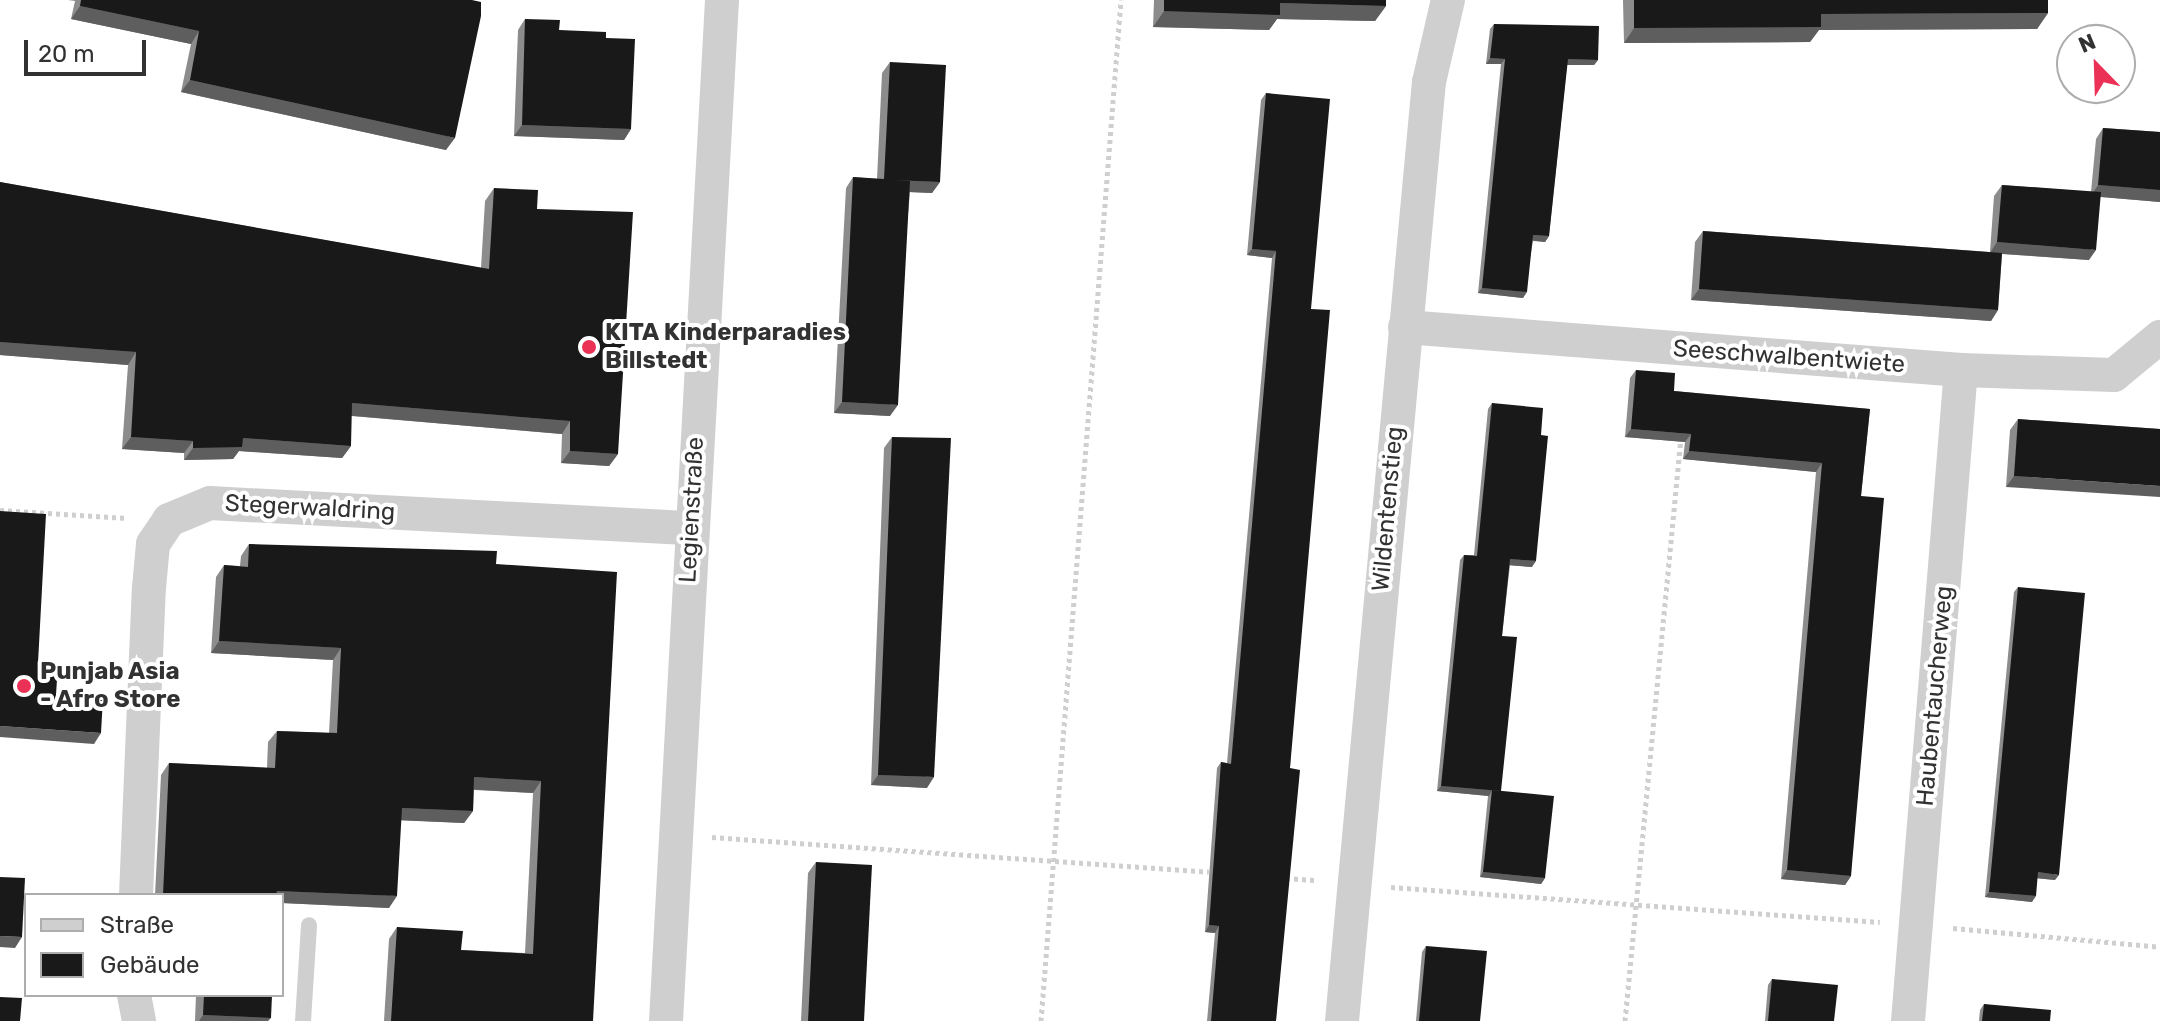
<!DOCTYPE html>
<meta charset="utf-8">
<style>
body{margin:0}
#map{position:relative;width:2160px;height:1021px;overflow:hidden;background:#fff;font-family:Rubik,sans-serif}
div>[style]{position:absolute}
.path>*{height:5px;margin-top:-2.5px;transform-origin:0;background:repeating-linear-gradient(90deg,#cfcfcf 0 4px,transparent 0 8px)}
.service>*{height:16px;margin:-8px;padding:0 8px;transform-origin:8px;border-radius:8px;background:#cfcfcf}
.minor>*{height:34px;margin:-17px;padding:0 17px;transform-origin:17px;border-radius:17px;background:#cfcfcf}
.wall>*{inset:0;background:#8c8c8c}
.shaded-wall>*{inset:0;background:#5e5e5e}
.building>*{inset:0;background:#191919}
.dots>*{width:22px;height:22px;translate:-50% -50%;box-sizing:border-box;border:4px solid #fff;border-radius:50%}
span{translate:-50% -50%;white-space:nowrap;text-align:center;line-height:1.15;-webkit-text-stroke:8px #fff;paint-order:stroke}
.poi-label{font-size:24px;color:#323232;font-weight:700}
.left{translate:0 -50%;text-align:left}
.street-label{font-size:24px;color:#323232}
.legend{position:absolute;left:24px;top:893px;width:260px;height:104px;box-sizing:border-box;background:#fff;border:2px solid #adadad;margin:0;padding:10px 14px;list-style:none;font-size:24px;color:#323232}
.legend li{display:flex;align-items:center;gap:16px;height:40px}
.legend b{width:40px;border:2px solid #adadad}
.north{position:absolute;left:2056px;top:24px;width:80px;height:80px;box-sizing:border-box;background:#fff;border:2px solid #adadad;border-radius:50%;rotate:337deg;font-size:22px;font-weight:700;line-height:32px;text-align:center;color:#323232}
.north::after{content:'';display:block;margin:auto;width:28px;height:36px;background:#ec3156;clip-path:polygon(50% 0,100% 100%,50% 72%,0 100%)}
.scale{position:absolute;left:24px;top:40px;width:122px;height:36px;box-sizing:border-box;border:4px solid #323232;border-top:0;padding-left:10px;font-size:24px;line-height:28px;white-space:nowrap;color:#323232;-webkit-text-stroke:6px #fff;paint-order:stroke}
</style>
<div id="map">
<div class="path">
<i style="left:0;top:510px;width:127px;rotate:3.6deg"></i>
<i style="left:712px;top:837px;width:498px;rotate:4deg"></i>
<i style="left:1286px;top:878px;width:31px;rotate:4deg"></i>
<i style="left:1391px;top:887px;width:490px;rotate:4.1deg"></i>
<i style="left:1953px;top:928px;width:208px;rotate:5.2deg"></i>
<i style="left:1041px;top:1021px;width:1024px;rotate:-85.52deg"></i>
<i style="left:1625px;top:1021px;width:587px;rotate:-84.52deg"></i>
</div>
<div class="service">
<i style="left:303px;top:1021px;width:96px;rotate:-86.4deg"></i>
</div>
<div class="minor">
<i style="left:1405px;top:327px;width:558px;rotate:4.42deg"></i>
<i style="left:1961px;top:370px;width:153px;rotate:1.9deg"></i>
<i style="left:2114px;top:375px;width:60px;rotate:-39.6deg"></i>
<i style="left:136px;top:895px;width:307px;rotate:-87.6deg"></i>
<i style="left:149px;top:588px;width:44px;rotate:-84.8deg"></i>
<i style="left:153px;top:544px;width:29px;rotate:-56deg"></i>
<i style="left:169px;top:520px;width:44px;rotate:-22.5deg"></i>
<i style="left:210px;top:503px;width:482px;rotate:3deg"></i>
<i style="left:134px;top:995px;width:26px;rotate:79deg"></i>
<i style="left:666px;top:1021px;width:1023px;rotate:-86.86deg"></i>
<i style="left:1342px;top:1021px;width:943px;rotate:-84.71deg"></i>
<i style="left:1429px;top:82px;width:84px;rotate:-77deg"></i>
<i style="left:1908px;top:1021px;width:653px;rotate:-85.35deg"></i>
</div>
<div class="wall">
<i style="clip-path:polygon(68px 0,472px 0,446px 150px,181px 92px,191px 44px,71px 19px,75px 1px)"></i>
<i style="clip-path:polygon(1154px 0,1386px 0,1386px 6px,1375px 21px,1277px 19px,1269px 30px,1153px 27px)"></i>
<i style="clip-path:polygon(1623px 0,2048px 0,2048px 13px,2037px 29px,1819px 30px,1810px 42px,1624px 43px)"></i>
<i style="clip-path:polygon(525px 19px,559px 30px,606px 38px,631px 129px,624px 140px,514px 136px,518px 30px)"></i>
<i style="clip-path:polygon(1494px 24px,1598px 60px,1594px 65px,1567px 65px,1549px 236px,1545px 242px,1533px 241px,1523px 298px,1478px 293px,1501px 64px,1486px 64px,1490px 29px)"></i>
<i style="clip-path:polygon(890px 62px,940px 182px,932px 193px,910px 192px,890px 416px,834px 413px,846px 188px,853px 177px,877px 179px,882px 73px)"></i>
<i style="clip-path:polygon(1266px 93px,1311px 309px,1290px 768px,1276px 1021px,1207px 1021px,1215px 933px,1205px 932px,1217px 768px,1221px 762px,1227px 763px,1272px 258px,1247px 255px,1261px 100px)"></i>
<i style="clip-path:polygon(2103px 128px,2160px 132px,2160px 202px,2100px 197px,2089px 260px,2002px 254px,1998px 310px,1991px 321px,1691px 300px,1695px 242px,1703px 231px,1990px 252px,1994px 196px,2002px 185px,2091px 192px,2096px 139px)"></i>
<i style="clip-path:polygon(0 182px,481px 268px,485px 201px,494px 188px,537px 209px,618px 454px,609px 466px,561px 463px,562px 434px,351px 416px,351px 446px,342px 458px,239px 451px,233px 459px,184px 460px,184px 453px,122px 449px,128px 365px,0 355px)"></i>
<i style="clip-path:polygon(1636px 370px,1674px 391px,1870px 409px,1861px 496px,1851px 876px,1845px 885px,1781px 879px,1816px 472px,1683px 459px,1685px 442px,1625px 437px,1630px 378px)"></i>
<i style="clip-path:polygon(1492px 403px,1541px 435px,1532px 567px,1510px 565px,1502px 636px,1501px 791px,1545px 878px,1541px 884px,1480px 877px,1488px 796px,1437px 791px,1460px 560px,1464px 555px,1474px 555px,1488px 409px)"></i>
<i style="clip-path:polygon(2018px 419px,2160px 429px,2006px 487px,2010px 430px)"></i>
<i style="clip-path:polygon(892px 437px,927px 788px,871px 785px,884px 448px)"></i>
<i style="clip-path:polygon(249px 544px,496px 564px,593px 1021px,384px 1021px,389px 939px,397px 927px,461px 950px,525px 953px,533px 793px,474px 790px,473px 811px,464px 823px,401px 820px,389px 908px,282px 903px,282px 895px,155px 895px,161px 775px,169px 763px,267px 768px,268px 742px,277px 731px,329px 733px,333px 660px,211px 653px,216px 577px,224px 565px,240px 566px,241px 556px)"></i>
<i style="clip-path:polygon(2018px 587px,2055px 880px,2037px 878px,2032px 902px,1985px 897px,2014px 592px)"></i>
<i style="clip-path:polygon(816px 862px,864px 1021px,801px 1021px,808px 873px)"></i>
<i style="clip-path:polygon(1426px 946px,1480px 1021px,1416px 1021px,1422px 952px)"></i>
<i style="clip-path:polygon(1772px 979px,1834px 1021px,1765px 1021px,1768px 985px)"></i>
<i style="clip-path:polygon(196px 995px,272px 995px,268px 1021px,195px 1021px)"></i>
<i style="clip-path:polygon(1984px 1004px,2050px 1021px,1979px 1021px,1980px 1010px)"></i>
</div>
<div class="shaded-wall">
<i style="clip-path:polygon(1280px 3px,1386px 6px,1375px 21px,1277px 19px,1269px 30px,1153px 27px,1164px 11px)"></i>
<i style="clip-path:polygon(80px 6px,199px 31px,191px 44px,71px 19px)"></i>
<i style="clip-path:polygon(2048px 13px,2037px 29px,1819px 30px,1810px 42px,1624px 43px,1634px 28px,1821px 14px)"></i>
<i style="clip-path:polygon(1490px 58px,1505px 59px,1501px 64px,1486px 64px)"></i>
<i style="clip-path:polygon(1568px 59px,1598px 60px,1594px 65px,1564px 65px)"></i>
<i style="clip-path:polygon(190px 80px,455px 138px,446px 150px,181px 92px)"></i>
<i style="clip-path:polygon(522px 125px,631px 129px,624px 140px,514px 136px)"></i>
<i style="clip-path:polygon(892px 180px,940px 182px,932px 193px,884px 191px)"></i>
<i style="clip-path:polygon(2098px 185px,2160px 190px,2160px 202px,2091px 196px)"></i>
<i style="clip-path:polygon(1533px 235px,1549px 236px,1545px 242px,1529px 240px)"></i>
<i style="clip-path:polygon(1997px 242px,2096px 250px,2089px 260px,1990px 253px)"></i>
<i style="clip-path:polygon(1252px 249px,1276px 251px,1272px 258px,1247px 255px)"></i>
<i style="clip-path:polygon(1482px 288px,1527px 292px,1523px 298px,1478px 293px)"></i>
<i style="clip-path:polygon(1699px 289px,1998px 310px,1991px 321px,1691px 300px)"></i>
<i style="clip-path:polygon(0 342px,136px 352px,128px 365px,0 355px)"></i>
<i style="clip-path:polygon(842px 402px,898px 405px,890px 416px,834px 413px)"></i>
<i style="clip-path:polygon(352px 403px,570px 421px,562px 434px,343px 415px)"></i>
<i style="clip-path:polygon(1631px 429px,1691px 434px,1685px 442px,1625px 437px)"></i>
<i style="clip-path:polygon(131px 437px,193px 441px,184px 453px,122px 449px)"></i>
<i style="clip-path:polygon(243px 438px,351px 446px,342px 458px,239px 451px,233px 459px,184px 460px,193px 448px)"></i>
<i style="clip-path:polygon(570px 451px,618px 454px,609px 466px,561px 463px)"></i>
<i style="clip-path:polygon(1689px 451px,1822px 463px,1816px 472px,1683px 459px)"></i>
<i style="clip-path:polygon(2014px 476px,2160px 486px,2160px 497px,2006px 487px)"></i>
<i style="clip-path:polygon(1510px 559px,1536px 561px,1532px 567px,1506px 565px)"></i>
<i style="clip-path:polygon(219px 641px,341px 648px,333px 660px,211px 653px)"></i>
<i style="clip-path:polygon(0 726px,101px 733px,94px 744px,0 737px)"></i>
<i style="clip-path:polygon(878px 775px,934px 777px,927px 788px,871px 785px)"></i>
<i style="clip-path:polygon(474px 777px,541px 781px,533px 793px,466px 789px)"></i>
<i style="clip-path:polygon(1441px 786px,1501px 791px,1492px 790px,1489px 796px,1437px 791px)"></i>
<i style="clip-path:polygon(402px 808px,473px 811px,464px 823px,393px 820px)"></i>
<i style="clip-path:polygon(1787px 870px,1851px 876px,1845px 885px,1781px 879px)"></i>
<i style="clip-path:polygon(1483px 872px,1545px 878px,1541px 884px,1480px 877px)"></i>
<i style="clip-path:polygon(2038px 872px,2059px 875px,2055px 880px,2034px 878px)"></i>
<i style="clip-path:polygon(277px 891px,397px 896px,389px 908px,282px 903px,282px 895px,274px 895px)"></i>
<i style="clip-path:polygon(1989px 892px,2036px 896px,2032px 902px,1985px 897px)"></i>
<i style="clip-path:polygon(1209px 925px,1219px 926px,1215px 933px,1205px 932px)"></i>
<i style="clip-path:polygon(0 936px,22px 937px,15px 948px,0 947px)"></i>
<i style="clip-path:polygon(203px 1015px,271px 1018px,268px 1021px,199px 1021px)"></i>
</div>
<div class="building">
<i style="clip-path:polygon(81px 0,472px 0,481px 2px,481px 16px,455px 138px,190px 80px,199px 31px,80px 6px)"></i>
<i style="clip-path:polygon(1164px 0,1386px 0,1386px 6px,1280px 3px,1280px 15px,1164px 11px)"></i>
<i style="clip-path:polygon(1634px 0,2048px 0,2048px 13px,1821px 14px,1821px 27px,1634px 28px)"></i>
<i style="clip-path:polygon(525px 19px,560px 20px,559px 30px,606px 32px,606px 38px,635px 39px,631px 129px,522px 125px)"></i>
<i style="clip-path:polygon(1494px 24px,1599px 26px,1598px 60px,1568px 59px,1549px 236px,1533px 235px,1527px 292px,1482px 288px,1505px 59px,1490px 58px)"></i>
<i style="clip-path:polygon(890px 62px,946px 65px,940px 182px,892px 180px,910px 181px,898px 405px,842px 402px,853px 177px,884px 179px)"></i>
<i style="clip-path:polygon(1266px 93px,1330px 99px,1311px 309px,1330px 310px,1290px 768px,1300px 770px,1276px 1021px,1211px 1021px,1219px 926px,1209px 925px,1221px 762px,1231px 764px,1276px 251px,1252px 249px)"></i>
<i style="clip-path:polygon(2103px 128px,2160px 132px,2160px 190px,2098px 185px)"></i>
<i style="clip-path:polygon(0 182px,489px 269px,494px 188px,538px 190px,537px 209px,633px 212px,618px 454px,570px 451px,570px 421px,352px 403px,351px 446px,243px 438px,242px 447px,193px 448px,193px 441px,131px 437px,136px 352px,0 342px)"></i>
<i style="clip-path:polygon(2002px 185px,2101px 192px,2096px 250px,1997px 242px)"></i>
<i style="clip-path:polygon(1703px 231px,2002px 253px,1998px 310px,1699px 289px)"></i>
<i style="clip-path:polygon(1636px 370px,1675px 373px,1674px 391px,1870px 409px,1861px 496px,1884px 498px,1851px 876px,1787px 870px,1822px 463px,1689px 451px,1691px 434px,1631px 429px)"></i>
<i style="clip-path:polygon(1492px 403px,1543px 408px,1541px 435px,1548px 436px,1536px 561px,1510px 559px,1502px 636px,1517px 637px,1501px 791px,1441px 786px,1464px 555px,1477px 556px)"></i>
<i style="clip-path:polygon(2018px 419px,2160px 429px,2160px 486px,2014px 476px)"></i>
<i style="clip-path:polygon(892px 437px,951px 438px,934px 777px,878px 775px)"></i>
<i style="clip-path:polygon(0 511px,46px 514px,38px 663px,58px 664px,56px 695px,103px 698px,101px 733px,0 726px)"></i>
<i style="clip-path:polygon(249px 544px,497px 551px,496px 564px,617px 572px,593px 1021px,391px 1021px,397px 927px,463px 931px,461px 950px,533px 954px,541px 781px,474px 777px,473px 811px,402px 808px,397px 896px,277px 891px,276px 895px,163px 895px,169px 763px,275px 768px,277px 731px,337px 733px,341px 648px,219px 641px,224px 565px,248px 567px)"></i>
<i style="clip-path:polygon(2018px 587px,2085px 593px,2059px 875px,2038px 872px,2036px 896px,1989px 892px)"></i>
<i style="clip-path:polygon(1492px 790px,1554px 796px,1545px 878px,1483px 872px)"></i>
<i style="clip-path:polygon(816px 862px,872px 865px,864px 1021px,808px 1021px)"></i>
<i style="clip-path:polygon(0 877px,25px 878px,22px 937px,0 936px)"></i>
<i style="clip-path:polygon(1426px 946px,1487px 951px,1480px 1021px,1419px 1021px)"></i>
<i style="clip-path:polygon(1772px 979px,1838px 985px,1834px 1021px,1768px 1021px)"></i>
<i style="clip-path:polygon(204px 995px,272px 995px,271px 1018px,203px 1015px)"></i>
<i style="clip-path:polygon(0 997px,22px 998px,20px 1021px,0 1021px)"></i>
<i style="clip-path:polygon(1984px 1004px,2051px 1010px,2050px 1021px,1982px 1021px)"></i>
</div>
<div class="dots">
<i style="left:589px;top:347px;background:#ec3156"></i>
<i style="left:24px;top:686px;background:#ec3156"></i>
</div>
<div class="poi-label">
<span class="left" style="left:605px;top:347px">KITA Kinderparadies<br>Billstedt</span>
<span class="left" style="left:40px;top:686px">Punjab Asia<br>- Afro Store</span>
</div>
<div class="street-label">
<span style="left:1789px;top:357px;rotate:4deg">Seeschwalbentwiete</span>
<span style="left:310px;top:508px;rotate:3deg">Stegerwaldring</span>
<span style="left:1388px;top:509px;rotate:-85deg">Wildentenstieg</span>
<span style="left:692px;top:510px;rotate:-87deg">Legienstraße</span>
<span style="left:1935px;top:696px;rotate:-85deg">Haubentaucherweg</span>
</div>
<ul class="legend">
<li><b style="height:10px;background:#cfcfcf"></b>Straße</li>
<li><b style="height:22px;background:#191919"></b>Gebäude</li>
</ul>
<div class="north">N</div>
<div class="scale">20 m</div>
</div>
